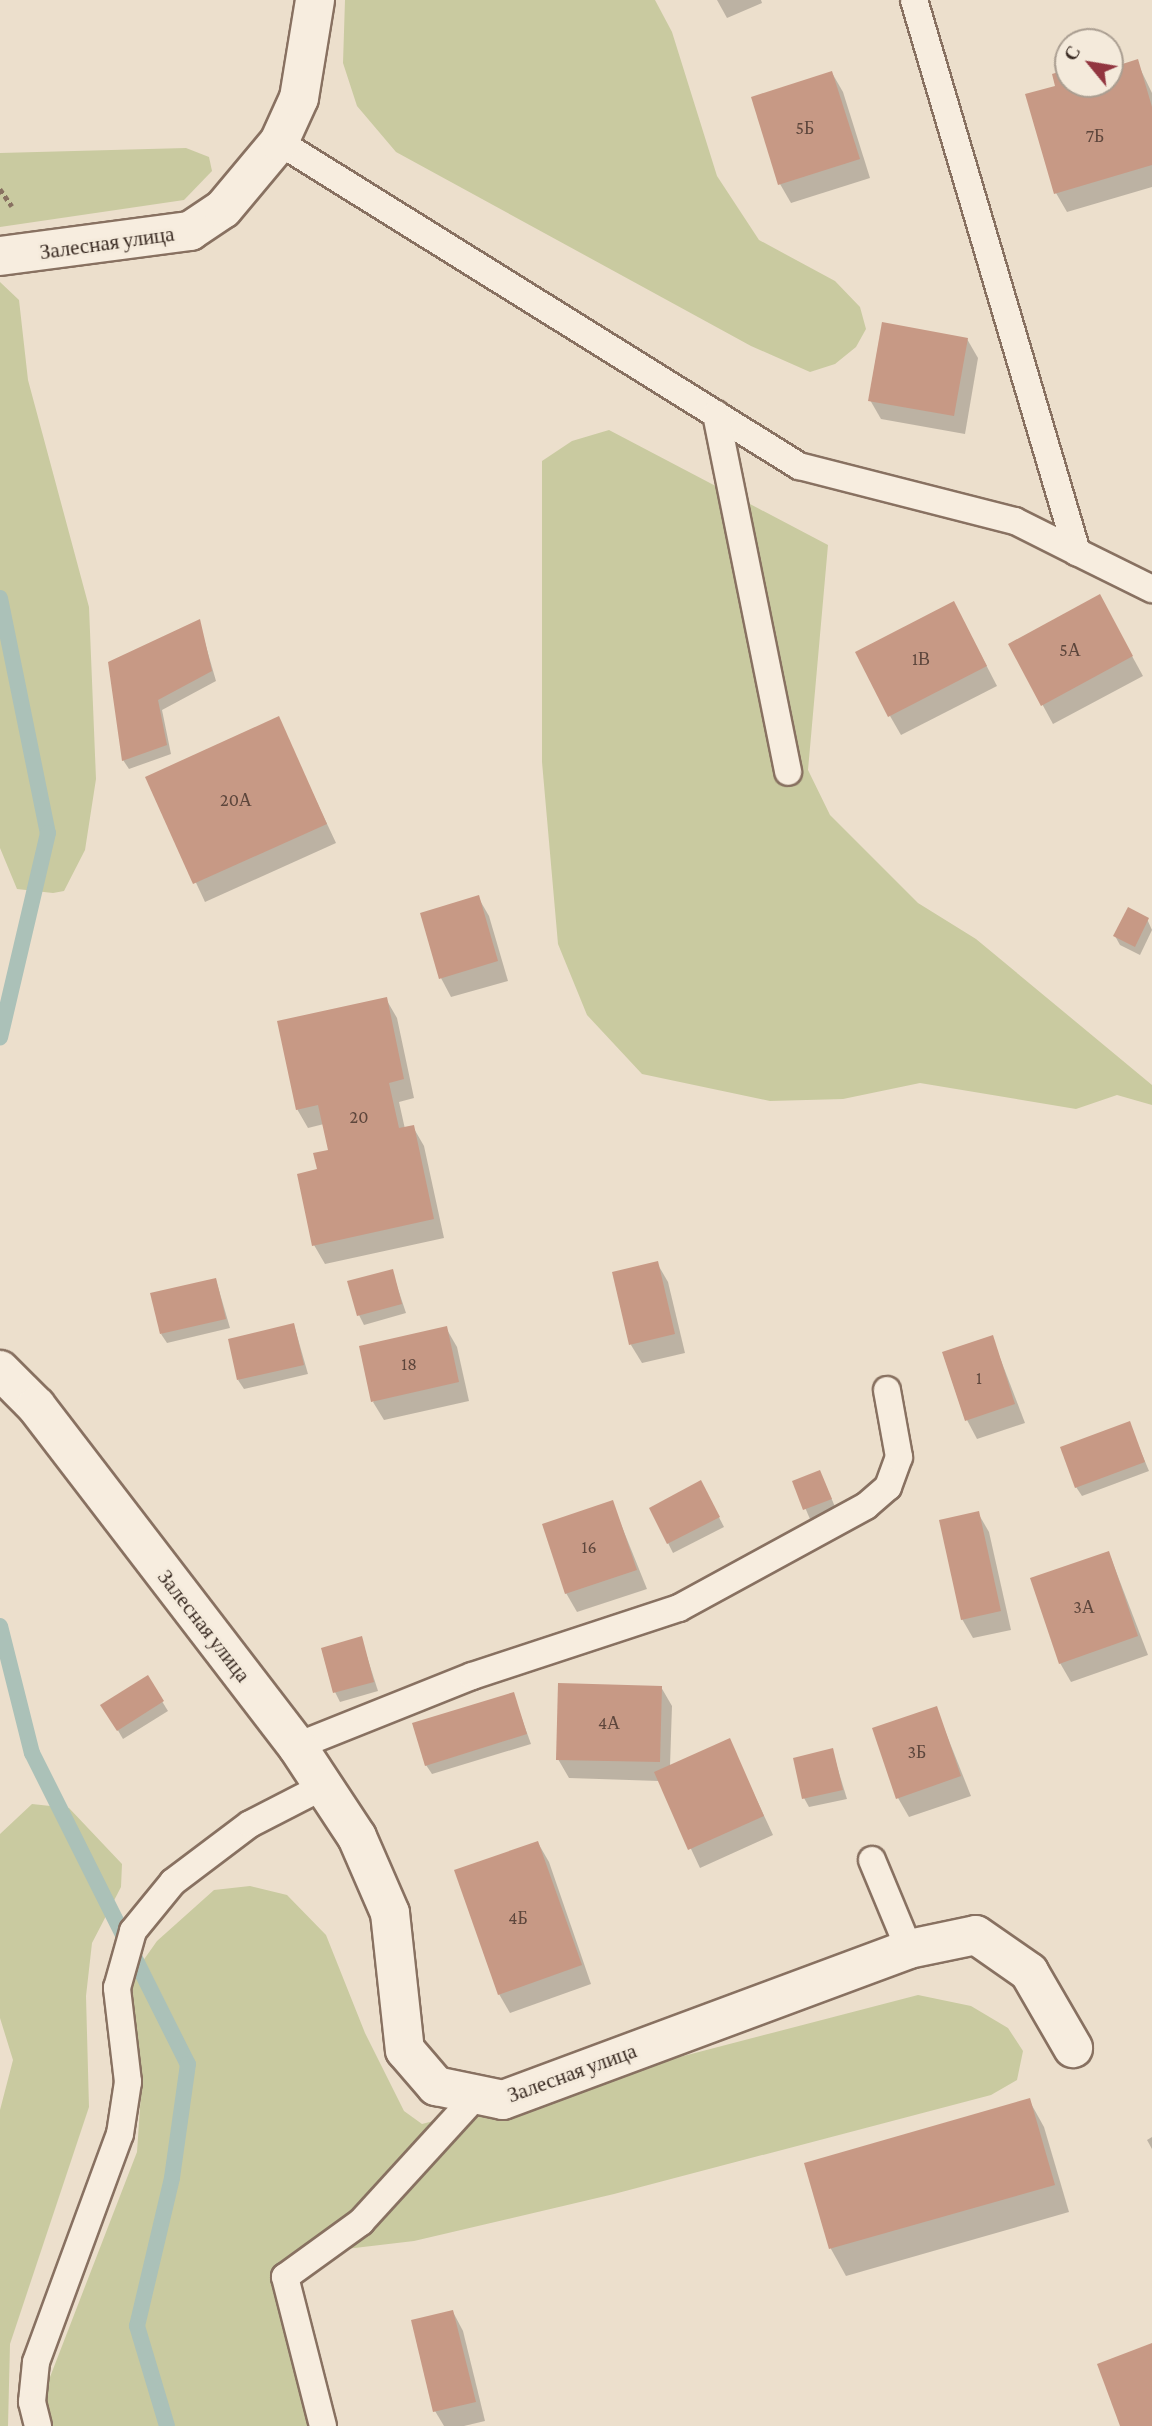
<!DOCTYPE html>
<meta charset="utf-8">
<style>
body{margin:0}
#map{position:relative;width:1152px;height:2426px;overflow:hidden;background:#ecdfcc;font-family:"Crimson Pro",serif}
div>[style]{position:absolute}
.green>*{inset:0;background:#c9caa0}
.shadow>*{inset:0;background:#0003}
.stream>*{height:16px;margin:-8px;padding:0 8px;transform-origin:8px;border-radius:8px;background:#abc1b8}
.building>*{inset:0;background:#c79985}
.path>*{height:4.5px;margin-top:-2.25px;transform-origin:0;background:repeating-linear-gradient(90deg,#887161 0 5px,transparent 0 8.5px)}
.roads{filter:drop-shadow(2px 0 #887161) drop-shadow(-2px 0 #887161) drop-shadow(0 2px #887161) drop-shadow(0 -2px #887161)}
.service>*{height:26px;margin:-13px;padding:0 13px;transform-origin:13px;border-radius:13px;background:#f7eddf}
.minor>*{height:38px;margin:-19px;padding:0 19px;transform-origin:19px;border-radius:19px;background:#f7eddf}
span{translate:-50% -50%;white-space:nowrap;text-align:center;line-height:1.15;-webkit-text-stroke:5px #f4eadb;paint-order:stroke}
.number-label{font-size:18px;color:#5d463c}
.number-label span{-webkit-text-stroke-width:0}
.street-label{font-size:21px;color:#3a2b23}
.north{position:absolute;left:1054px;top:28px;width:70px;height:70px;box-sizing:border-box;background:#f4eadb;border:2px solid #aa9e91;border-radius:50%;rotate:300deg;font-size:19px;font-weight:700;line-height:28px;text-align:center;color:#3a2b23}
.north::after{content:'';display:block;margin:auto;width:24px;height:32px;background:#923640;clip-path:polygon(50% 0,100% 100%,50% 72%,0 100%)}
</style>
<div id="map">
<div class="green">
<i style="clip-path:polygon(345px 0,655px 0,672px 32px,717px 176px,759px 240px,835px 281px,860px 307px,866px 329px,856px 347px,835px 364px,810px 372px,751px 346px,396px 152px,357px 106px,343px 63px)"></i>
<i style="clip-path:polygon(186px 148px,209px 157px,212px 171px,184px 200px,0 227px,0 153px)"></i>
<i style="clip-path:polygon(0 282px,19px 300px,28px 380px,89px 607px,96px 779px,85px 850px,64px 891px,53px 893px,17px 889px,0 848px)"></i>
<i style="clip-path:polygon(609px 430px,828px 545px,808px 770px,830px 815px,918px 903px,976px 939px,1152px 1085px,1152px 1105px,1117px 1095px,1076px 1109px,920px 1083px,843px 1099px,770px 1101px,642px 1074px,587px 1015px,558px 944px,542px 762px,542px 461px,572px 441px)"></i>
<i style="clip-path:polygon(32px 1804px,69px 1808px,122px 1864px,121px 1887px,92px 1943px,86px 1996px,89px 2107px,10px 2344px,8px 2426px,0 2426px,0 2110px,13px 2060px,0 2018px,0 1834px)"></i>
<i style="clip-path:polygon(250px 1886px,287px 1895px,326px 1935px,365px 2033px,404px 2111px,422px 2124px,918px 1995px,971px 2006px,1008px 2028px,1023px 2051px,1017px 2080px,991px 2095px,614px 2194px,414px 2241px,295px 2255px,318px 2426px,46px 2426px,45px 2390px,137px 2152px,142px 2078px,127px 2012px,133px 1975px,157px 1941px,214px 1890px)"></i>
</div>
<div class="shadow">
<i style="clip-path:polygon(717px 0,761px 0,762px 3px,727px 18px)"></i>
<i style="clip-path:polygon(1137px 62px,1152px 93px,1152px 187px,1067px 212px,1056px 193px,1057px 87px,1068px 70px,1068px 84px,1110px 84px)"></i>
<i style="clip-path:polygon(832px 73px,843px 92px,870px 178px,791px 203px,780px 184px)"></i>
<i style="clip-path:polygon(967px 339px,978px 358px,965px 434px,881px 419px,870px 400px)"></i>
<i style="clip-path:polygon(954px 603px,997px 686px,901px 735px,890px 716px)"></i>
<i style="clip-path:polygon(1110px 616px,1143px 676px,1053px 724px,1010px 645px)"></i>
<i style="clip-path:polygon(199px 622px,216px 681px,162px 710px,171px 754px,129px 769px,123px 760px)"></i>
<i style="clip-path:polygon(278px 719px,336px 843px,205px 902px,147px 778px)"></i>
<i style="clip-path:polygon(478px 897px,489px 916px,508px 981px,451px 997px,441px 978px)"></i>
<i style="clip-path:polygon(1147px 919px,1152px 930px,1140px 955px,1120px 945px,1115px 936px)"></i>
<i style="clip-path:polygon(386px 999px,397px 1018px,414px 1098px,399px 1102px,405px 1129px,413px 1127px,424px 1146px,444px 1238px,325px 1264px,314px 1245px,319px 1171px,330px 1151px,324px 1124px,308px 1128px,297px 1109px)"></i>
<i style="clip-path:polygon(657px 1263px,668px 1282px,685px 1353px,642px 1363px,631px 1345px)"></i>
<i style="clip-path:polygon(392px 1271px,406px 1313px,364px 1325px,359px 1315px)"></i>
<i style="clip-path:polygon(216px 1280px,230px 1328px,167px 1343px,161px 1334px)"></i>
<i style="clip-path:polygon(294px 1325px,308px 1374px,244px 1389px,238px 1380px)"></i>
<i style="clip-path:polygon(446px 1328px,457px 1347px,469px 1401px,384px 1420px,373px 1402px)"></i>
<i style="clip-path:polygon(992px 1337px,1025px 1423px,977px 1439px,967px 1420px)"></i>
<i style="clip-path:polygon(1129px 1423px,1149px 1471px,1082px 1496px,1076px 1487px)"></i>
<i style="clip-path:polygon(820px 1472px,836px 1509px,810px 1519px,794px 1482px)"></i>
<i style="clip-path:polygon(706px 1492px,724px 1527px,673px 1553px,651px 1509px)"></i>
<i style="clip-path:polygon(612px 1502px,647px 1589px,577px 1612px,566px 1593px)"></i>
<i style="clip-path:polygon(978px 1513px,989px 1532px,1011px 1630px,973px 1638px,962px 1619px)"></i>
<i style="clip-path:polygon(1109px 1553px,1148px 1655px,1071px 1682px,1060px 1663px)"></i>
<i style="clip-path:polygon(361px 1638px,378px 1691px,340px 1702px,335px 1692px)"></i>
<i style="clip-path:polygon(147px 1677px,168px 1711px,123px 1739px,103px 1705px)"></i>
<i style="clip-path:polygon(661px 1687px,672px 1706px,670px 1766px,729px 1740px,773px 1835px,700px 1868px,659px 1781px,569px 1778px,558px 1759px)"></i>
<i style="clip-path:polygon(513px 1694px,531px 1744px,432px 1774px,426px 1765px)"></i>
<i style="clip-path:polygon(936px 1708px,971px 1796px,909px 1817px,898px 1798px)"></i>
<i style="clip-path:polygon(832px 1750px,847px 1799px,809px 1807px,804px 1798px)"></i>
<i style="clip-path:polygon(538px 1843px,549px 1862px,591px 1984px,510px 2013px,499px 1994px)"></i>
<i style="clip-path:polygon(1029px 2100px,1044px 2127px,1069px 2212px,846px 2276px,831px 2249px,806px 2164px)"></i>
<i style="clip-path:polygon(1152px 2137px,1152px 2149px,1147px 2140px)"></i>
<i style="clip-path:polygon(453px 2312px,463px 2331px,485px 2421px,464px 2426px,444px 2426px,435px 2411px)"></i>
</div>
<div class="stream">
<i style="left:0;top:598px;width:240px;rotate:78.5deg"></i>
<i style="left:48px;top:833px;width:210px;rotate:103.2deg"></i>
<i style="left:0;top:1626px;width:131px;rotate:75.9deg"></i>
<i style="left:32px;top:1753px;width:348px;rotate:63.4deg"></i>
<i style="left:188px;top:2064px;width:115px;rotate:98deg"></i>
<i style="left:172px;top:2178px;width:152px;rotate:103.3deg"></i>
<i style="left:137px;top:2326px;width:104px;rotate:73.3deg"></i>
</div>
<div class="building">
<i style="clip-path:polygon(1138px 59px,1152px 107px,1152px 165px,1054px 194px,1025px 94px,1055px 86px,1052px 74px,1068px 69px,1068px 84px,1110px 84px,1110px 68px)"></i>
<i style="clip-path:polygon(832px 71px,860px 159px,778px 185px,751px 97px)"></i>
<i style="clip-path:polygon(882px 322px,968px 338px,954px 416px,868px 401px)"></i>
<i style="clip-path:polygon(1100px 594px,1133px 656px,1041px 706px,1008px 644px)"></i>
<i style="clip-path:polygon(954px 601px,987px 666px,888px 717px,855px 652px)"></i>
<i style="clip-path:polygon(200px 619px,212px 671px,158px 700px,167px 745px,122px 761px,108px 662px)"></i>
<i style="clip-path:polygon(279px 716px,327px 824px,193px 884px,145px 777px)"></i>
<i style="clip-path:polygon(479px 895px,498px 961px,439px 979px,420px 913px)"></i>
<i style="clip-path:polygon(1128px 907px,1149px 918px,1135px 947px,1113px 936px)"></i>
<i style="clip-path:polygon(387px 997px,404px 1079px,389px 1083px,399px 1128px,414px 1125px,434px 1219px,312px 1246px,297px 1174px,317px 1169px,313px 1153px,328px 1150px,318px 1105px,296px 1110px,277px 1021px)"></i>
<i style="clip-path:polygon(658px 1261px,675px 1334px,629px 1345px,612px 1272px)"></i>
<i style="clip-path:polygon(393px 1269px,402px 1304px,357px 1316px,347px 1281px)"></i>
<i style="clip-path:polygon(216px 1278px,226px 1319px,160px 1334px,150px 1293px)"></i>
<i style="clip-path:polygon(294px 1323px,304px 1365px,237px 1380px,228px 1339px)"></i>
<i style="clip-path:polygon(447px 1326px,459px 1382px,371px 1402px,359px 1346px)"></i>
<i style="clip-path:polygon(993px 1335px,1015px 1404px,965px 1421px,942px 1352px)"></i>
<i style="clip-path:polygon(1130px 1421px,1145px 1462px,1075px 1488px,1060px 1447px)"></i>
<i style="clip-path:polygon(820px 1470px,832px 1499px,803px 1510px,792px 1481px)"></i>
<i style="clip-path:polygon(701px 1480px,720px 1517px,667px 1544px,649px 1508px)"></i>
<i style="clip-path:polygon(613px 1500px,637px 1570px,565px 1594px,542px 1524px)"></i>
<i style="clip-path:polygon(979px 1511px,1001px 1611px,961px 1620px,939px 1520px)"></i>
<i style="clip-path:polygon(1109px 1551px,1138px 1636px,1059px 1664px,1030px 1578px)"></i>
<i style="clip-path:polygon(362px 1636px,374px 1682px,333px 1693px,321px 1648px)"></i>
<i style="clip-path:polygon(148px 1675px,164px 1701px,117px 1731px,100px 1705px)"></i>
<i style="clip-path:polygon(558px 1683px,662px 1686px,660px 1762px,556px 1760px)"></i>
<i style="clip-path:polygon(514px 1692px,527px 1734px,425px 1766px,412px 1723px)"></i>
<i style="clip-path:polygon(937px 1706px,961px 1776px,896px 1799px,872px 1728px)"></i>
<i style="clip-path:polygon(730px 1738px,764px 1816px,688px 1850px,654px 1772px)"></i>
<i style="clip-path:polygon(833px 1748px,843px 1790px,802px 1799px,793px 1758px)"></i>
<i style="clip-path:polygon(538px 1841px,582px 1965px,498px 1995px,454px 1870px)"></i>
<i style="clip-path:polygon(1030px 2098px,1055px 2185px,829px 2249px,804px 2163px)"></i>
<i style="clip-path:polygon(453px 2310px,476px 2402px,433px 2412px,411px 2320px)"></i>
<i style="clip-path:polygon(1152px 2343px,1152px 2426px,1120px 2426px,1097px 2364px)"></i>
</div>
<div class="path">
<i style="left:0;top:189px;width:21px;rotate:55deg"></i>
</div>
<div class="roads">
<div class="service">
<i style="left:914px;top:0;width:576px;rotate:73.55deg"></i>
<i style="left:1077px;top:552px;width:84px;rotate:26.3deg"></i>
<i style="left:279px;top:142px;width:613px;rotate:31.93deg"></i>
<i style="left:799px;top:466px;width:223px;rotate:14.3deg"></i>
<i style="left:1015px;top:521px;width:69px;rotate:26.6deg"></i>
<i style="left:716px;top:414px;width:365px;rotate:78.6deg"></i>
<i style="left:297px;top:1746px;width:188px;rotate:-21.8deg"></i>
<i style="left:472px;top:1676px;width:218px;rotate:-18.2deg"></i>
<i style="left:679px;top:1608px;width:213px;rotate:-28.6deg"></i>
<i style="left:866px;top:1506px;width:29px;rotate:-41deg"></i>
<i style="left:888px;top:1487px;width:32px;rotate:-70deg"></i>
<i style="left:899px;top:1457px;width:68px;rotate:-100.2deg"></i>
<i style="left:872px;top:1860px;width:96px;rotate:67.4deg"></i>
<i style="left:38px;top:2426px;width:25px;rotate:-104deg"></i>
<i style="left:32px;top:2402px;width:40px;rotate:-84.3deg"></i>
<i style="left:36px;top:2362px;width:243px;rotate:-69.8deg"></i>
<i style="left:120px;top:2134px;width:53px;rotate:-81.3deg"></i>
<i style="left:128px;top:2082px;width:95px;rotate:-96.7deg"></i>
<i style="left:117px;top:1988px;width:59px;rotate:-74.3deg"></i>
<i style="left:133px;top:1931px;width:63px;rotate:-50.8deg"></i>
<i style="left:173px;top:1882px;width:96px;rotate:-37deg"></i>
<i style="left:250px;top:1824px;width:85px;rotate:-27.2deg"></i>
<i style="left:323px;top:2426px;width:154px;rotate:-104.3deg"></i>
<i style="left:285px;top:2277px;width:94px;rotate:-35.9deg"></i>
<i style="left:361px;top:2222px;width:169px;rotate:-47.6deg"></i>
</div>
<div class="minor">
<i style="left:0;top:256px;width:192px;rotate:-7.5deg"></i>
<i style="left:190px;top:231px;width:40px;rotate:-34deg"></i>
<i style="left:223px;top:209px;width:87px;rotate:-50.1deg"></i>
<i style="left:279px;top:142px;width:48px;rotate:-65.6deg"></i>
<i style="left:299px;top:98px;width:99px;rotate:-80.7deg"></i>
<i style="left:0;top:1370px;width:51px;rotate:45deg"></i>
<i style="left:36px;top:1406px;width:429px;rotate:52.5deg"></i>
<i style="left:297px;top:1746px;width:109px;rotate:56.6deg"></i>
<i style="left:357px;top:1837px;width:83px;rotate:66.5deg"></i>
<i style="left:390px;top:1913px;width:138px;rotate:83.8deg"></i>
<i style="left:405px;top:2050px;width:48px;rotate:49.3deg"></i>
<i style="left:436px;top:2086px;width:68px;rotate:11.8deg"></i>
<i style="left:503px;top:2100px;width:433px;rotate:-20.4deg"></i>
<i style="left:909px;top:1949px;width:68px;rotate:-11.8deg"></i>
<i style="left:976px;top:1935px;width:65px;rotate:34.9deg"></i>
<i style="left:1029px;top:1972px;width:88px;rotate:59.9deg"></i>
</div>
</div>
<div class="number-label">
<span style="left:805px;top:128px">5Б</span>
<span style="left:1095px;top:136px">7Б</span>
<span style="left:1070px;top:650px">5А</span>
<span style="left:921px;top:659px">1В</span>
<span style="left:236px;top:800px">20А</span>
<span style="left:359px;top:1117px">20</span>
<span style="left:409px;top:1364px">18</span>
<span style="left:979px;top:1378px">1</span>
<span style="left:589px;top:1547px">16</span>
<span style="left:1084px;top:1607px">3А</span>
<span style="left:609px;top:1723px">4А</span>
<span style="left:917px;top:1752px">3Б</span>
<span style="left:518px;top:1918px">4Б</span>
</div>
<div class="street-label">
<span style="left:107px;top:243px;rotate:-8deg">Залесная улица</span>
<span style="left:204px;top:1626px;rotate:52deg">Залесная улица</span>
<span style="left:572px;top:2073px;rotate:-20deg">Залесная улица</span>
</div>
<div class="north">С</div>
</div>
